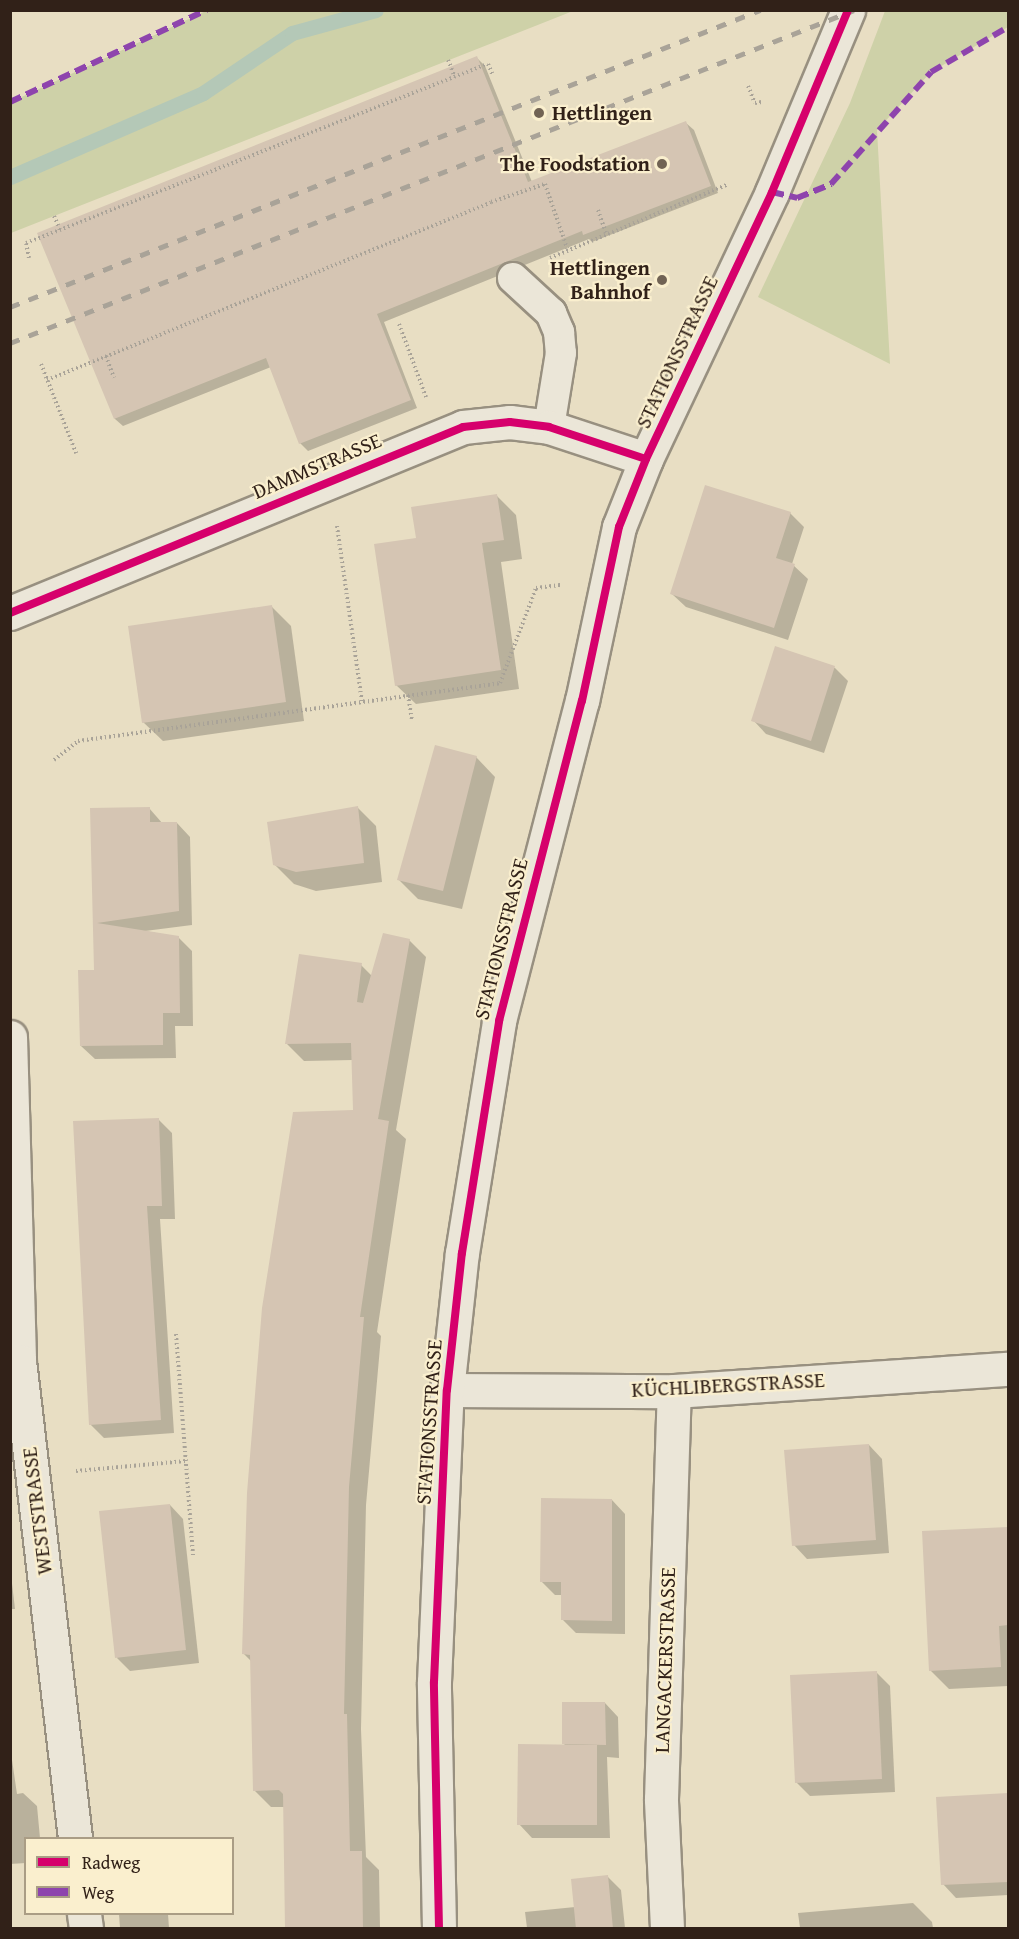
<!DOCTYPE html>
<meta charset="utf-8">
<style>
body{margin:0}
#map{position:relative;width:1019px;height:1939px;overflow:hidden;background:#e8dec3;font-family:"Gentium Book Plus",serif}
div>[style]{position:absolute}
.green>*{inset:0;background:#ced1a8}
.shadow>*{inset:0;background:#0003}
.stream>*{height:15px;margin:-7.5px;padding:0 7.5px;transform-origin:7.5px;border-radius:7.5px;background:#b4c8b7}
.building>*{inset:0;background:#d5c5b3}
.path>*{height:4px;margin-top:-2px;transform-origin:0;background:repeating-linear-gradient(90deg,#a9a398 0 1.5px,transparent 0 4.5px)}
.roads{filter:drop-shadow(2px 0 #989080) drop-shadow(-2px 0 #989080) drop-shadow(0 2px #989080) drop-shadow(0 -2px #989080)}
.service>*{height:30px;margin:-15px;padding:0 15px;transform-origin:15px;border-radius:15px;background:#ebe6d8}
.minor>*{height:33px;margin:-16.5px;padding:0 16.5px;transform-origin:16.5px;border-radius:16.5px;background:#ebe6d8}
.tertiary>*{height:33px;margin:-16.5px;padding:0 16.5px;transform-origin:16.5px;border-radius:16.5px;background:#ebe6d8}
.rail>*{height:4.5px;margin-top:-2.25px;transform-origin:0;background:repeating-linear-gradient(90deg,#a9a398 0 10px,transparent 0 20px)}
.quiet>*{height:6px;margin-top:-3px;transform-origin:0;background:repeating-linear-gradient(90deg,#8e44ad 0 12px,transparent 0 18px)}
.cycleway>*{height:8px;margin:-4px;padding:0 4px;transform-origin:4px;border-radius:4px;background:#d6006c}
.dots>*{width:16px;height:16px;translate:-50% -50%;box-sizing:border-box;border:3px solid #faefce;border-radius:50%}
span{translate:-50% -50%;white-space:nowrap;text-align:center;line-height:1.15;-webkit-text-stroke:4.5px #faefce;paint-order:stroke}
.poi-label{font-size:21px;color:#312118;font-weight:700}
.left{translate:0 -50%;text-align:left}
.right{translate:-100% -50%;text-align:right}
.street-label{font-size:21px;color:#312118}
.frame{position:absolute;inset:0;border:12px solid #312118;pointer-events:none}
.legend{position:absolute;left:24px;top:1837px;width:210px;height:78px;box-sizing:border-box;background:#faefce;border:2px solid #aa9d85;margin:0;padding:8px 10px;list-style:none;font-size:18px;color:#312118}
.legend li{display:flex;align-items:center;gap:12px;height:30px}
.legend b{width:30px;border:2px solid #aa9d85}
</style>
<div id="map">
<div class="green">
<i style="clip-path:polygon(206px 11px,206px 10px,573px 11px,11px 233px,11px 102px)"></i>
<i style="clip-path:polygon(885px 11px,1008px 11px,1008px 27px,931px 72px,877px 130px,890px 364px,758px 297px,850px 103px)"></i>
</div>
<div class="shadow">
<i style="clip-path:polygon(477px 58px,485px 66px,532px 182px,686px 123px,694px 130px,718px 193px,592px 242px,589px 239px,384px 322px,417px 408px,308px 451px,300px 443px,271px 367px,123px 426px,115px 419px,39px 234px)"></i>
<i style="clip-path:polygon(497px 496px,516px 515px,522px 559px,501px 562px,519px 689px,416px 704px,396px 685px,418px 539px)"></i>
<i style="clip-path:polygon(790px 513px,804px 527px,792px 564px,808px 579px,788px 640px,686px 607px,672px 594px)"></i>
<i style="clip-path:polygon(272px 607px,291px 626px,304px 721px,163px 741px,143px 722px)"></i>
<i style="clip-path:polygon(776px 648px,835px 668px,848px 681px,824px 753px,766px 734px,753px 720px)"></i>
<i style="clip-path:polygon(476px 757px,495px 777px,462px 909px,418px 899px,399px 880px)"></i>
<i style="clip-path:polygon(357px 807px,376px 826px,382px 882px,316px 891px,294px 884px,274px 864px)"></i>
<i style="clip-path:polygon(149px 808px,163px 824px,177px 823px,190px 837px,192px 925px,145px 931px,178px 937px,192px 951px,193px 1026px,175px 1026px,176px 1058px,95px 1059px,81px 1046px,95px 971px,92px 809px)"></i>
<i style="clip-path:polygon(409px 940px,426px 957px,396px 1130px,406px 1139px,377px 1332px,381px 1336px,366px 1505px,361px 1729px,366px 1857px,379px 1870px,380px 1928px,286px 1928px,285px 1807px,271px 1807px,254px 1790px,251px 1661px,244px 1654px,354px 1112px,353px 1060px,304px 1061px,287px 1044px,361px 965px,372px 976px)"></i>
<i style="clip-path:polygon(158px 1119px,172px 1133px,175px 1219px,160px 1219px,174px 1433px,104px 1438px,90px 1424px)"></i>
<i style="clip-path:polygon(869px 1445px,882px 1459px,889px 1553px,807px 1559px,794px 1545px)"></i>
<i style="clip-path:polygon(612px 1500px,625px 1514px,625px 1634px,576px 1633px,563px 1620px,563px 1595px,555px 1595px,541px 1581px)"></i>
<i style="clip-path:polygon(170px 1505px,183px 1519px,199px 1663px,130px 1671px,117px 1658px)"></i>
<i style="clip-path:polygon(1008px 1529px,1008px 1686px,949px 1689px,930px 1670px,924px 1533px)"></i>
<i style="clip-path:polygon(10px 1566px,15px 1609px,10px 1609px)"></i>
<i style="clip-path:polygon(877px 1673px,890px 1686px,895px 1792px,810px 1796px,796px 1782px)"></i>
<i style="clip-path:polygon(605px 1703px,618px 1717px,619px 1758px,607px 1757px,610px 1838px,532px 1838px,519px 1824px,566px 1746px,563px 1743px)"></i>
<i style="clip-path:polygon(10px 1746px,17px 1794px,23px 1793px,37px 1806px,40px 1838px,26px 1838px,26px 1863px,10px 1864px)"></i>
<i style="clip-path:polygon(1008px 1794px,1008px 1895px,956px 1898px,943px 1884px,938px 1798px)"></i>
<i style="clip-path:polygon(607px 1876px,621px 1890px,625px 1928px,527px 1928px,525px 1912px,575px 1907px)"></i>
<i style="clip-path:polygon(913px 1903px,932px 1922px,933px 1928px,800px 1928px,798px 1913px)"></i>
<i style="clip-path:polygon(119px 1914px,168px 1914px,169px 1928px,120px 1928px)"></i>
</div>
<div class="stream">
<i style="left:10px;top:177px;width:210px;rotate:-23.5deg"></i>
<i style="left:203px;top:93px;width:107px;rotate:-34deg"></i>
<i style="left:292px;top:33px;width:87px;rotate:-15.3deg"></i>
</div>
<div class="building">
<i style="clip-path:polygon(477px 56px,528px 182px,686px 121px,711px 186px,583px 235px,582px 231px,377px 314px,411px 400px,299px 444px,266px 358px,114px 419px,37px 233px)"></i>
<i style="clip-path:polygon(705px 485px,791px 512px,776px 558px,795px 564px,774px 628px,670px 594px)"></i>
<i style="clip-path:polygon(497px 494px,504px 540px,482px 543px,501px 670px,395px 686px,374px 544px,416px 538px,411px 507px)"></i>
<i style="clip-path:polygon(272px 605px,286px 702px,142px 723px,128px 626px)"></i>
<i style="clip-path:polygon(775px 646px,835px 666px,811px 741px,751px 721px)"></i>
<i style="clip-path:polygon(435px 745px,477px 756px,443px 891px,397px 880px)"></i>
<i style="clip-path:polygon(358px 806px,364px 863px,296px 872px,273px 865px,267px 822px)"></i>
<i style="clip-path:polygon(150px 807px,150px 822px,177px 822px,179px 911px,97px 923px,179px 936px,180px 1013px,163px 1013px,163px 1045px,80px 1046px,78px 970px,94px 970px,90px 808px)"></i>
<i style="clip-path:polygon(383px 933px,410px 939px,378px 1119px,389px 1121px,360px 1317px,364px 1317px,349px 1487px,344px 1714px,347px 1714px,350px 1851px,362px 1851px,363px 1929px,285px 1929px,283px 1794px,279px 1790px,253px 1791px,250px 1655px,242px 1654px,247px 1493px,262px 1308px,293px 1112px,353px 1110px,351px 1043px,285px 1044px,299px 954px,362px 963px,357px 1002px,363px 1003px)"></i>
<i style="clip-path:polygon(159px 1118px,162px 1206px,147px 1206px,161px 1420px,89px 1425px,73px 1121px)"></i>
<i style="clip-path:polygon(869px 1444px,876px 1540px,792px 1546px,784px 1450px)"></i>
<i style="clip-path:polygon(541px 1498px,612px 1499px,612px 1621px,561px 1620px,561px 1582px,540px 1582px)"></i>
<i style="clip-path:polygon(170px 1504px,186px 1650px,115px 1658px,99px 1511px)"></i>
<i style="clip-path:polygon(1008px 1527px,1008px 1625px,999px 1626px,1001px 1667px,929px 1671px,922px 1531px)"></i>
<i style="clip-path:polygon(877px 1671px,882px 1779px,795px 1783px,790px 1675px)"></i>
<i style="clip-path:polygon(562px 1702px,605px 1702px,606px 1745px,562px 1744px)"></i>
<i style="clip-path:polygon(518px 1744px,597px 1745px,597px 1825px,517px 1825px)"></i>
<i style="clip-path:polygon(1008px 1793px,1008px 1882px,941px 1885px,936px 1797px)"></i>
<i style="clip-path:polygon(608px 1875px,613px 1929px,576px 1929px,571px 1879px)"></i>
</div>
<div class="path">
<i style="left:448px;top:60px;width:18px;rotate:68deg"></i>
<i style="left:748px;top:86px;width:18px;rotate:68deg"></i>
<i style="left:755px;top:103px;width:7px;rotate:-8deg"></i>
<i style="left:598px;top:210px;width:24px;rotate:71deg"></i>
<i style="left:54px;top:216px;width:15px;rotate:67deg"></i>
<i style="left:29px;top:258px;width:15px;rotate:-101deg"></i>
<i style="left:26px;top:243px;width:495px;rotate:-21.2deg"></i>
<i style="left:488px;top:64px;width:13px;rotate:67deg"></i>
<i style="left:550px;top:258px;width:191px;rotate:-22.5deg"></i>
<i style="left:399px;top:324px;width:78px;rotate:69.7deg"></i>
<i style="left:106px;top:356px;width:23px;rotate:70deg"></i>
<i style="left:41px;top:364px;width:96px;rotate:68.5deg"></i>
<i style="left:47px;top:380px;width:478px;rotate:-21.8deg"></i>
<i style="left:491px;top:202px;width:57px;rotate:-18.4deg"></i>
<i style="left:545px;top:184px;width:68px;rotate:71deg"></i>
<i style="left:337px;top:526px;width:178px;rotate:81.9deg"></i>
<i style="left:408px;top:695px;width:26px;rotate:81deg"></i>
<i style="left:54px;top:760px;width:31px;rotate:-38deg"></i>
<i style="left:78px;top:741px;width:426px;rotate:-7.8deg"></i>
<i style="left:500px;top:683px;width:102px;rotate:-69.2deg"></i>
<i style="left:536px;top:588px;width:26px;rotate:-7deg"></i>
<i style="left:176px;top:1334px;width:224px;rotate:85.6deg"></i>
<i style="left:76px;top:1471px;width:110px;rotate:-5.2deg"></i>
</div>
<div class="roads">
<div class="service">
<i style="left:513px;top:278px;width:52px;rotate:42.6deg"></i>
<i style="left:551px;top:313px;width:21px;rotate:67deg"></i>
<i style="left:559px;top:332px;width:21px;rotate:85deg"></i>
<i style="left:561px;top:353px;width:75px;rotate:99.2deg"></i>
</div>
<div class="minor">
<i style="left:10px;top:613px;width:490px;rotate:-22.3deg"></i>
<i style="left:463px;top:427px;width:47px;rotate:-6.1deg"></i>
<i style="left:510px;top:422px;width:39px;rotate:7deg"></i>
<i style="left:549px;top:427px;width:102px;rotate:18.3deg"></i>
<i style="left:10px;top:1037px;width:324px;rotate:88.4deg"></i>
<i style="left:19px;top:1361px;width:480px;rotate:83.3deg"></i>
<i style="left:447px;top:1390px;width:227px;rotate:0.3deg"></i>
<i style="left:674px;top:1391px;width:335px;rotate:-3.8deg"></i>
<i style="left:84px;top:1914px;width:14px;rotate:82deg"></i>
<i style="left:667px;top:1928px;width:129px;rotate:-92.7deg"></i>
<i style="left:661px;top:1799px;width:408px;rotate:-88.2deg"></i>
</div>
<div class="tertiary">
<i style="left:439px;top:1928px;width:246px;rotate:-91.2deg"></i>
<i style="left:434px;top:1682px;width:292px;rotate:-87.5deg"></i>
<i style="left:447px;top:1390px;width:138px;rotate:-83.8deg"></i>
<i style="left:462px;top:1253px;width:235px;rotate:-80.9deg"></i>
<i style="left:499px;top:1021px;width:331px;rotate:-75.5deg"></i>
<i style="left:582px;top:701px;width:178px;rotate:-78deg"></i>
<i style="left:619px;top:527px;width:73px;rotate:-68.3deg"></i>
<i style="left:646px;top:459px;width:295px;rotate:-64.7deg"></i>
<i style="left:772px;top:192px;width:197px;rotate:-67.3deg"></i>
</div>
</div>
<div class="rail">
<i style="left:10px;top:307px;width:807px;rotate:-21.6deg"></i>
<i style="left:10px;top:343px;width:907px;rotate:-21.53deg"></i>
</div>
<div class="quiet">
<i style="left:10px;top:102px;width:217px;rotate:-25.1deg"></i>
<i style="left:772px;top:192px;width:26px;rotate:13deg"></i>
<i style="left:797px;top:198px;width:37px;rotate:-22deg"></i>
<i style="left:831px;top:184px;width:150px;rotate:-48.2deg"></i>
<i style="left:931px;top:72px;width:89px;rotate:-30.3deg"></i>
</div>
<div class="cycleway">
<i style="left:10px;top:613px;width:490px;rotate:-22.3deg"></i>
<i style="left:463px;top:427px;width:47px;rotate:-6.1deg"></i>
<i style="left:510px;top:422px;width:39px;rotate:7deg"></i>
<i style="left:549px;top:427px;width:102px;rotate:18.3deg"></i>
<i style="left:439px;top:1928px;width:246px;rotate:-91.2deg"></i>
<i style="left:434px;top:1682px;width:292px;rotate:-87.5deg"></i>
<i style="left:447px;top:1390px;width:138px;rotate:-83.8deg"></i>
<i style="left:462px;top:1253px;width:235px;rotate:-80.9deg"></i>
<i style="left:499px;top:1021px;width:331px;rotate:-75.5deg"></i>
<i style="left:582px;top:701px;width:178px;rotate:-78deg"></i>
<i style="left:619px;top:527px;width:73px;rotate:-68.3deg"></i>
<i style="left:646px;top:459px;width:295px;rotate:-64.7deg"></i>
<i style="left:772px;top:192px;width:197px;rotate:-67.3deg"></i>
</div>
<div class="dots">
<i style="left:539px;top:113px;background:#716354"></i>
<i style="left:662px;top:164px;background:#716354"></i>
<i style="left:662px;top:280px;background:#716354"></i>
</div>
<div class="poi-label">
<span class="left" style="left:552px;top:113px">Hettlingen</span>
<span class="right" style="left:650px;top:164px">The Foodstation</span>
<span class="right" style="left:650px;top:280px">Hettlingen<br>Bahnhof</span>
</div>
<div class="street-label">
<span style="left:677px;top:352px;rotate:-65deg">STATIONSSTRASSE</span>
<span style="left:317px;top:466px;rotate:-23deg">DAMMSTRASSE</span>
<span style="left:501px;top:939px;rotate:-76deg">STATIONSSTRASSE</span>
<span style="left:728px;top:1385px;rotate:-3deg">KÜCHLIBERGSTRASSE</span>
<span style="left:429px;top:1422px;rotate:-86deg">STATIONSSTRASSE</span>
<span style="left:37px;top:1511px;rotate:-97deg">WESTSTRASSE</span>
<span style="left:665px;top:1660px;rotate:-88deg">LANGACKERSTRASSE</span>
</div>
<div class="frame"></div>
<ul class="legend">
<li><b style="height:8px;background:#d6006c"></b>Radweg</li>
<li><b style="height:8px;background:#8e44ad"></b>Weg</li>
</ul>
</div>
